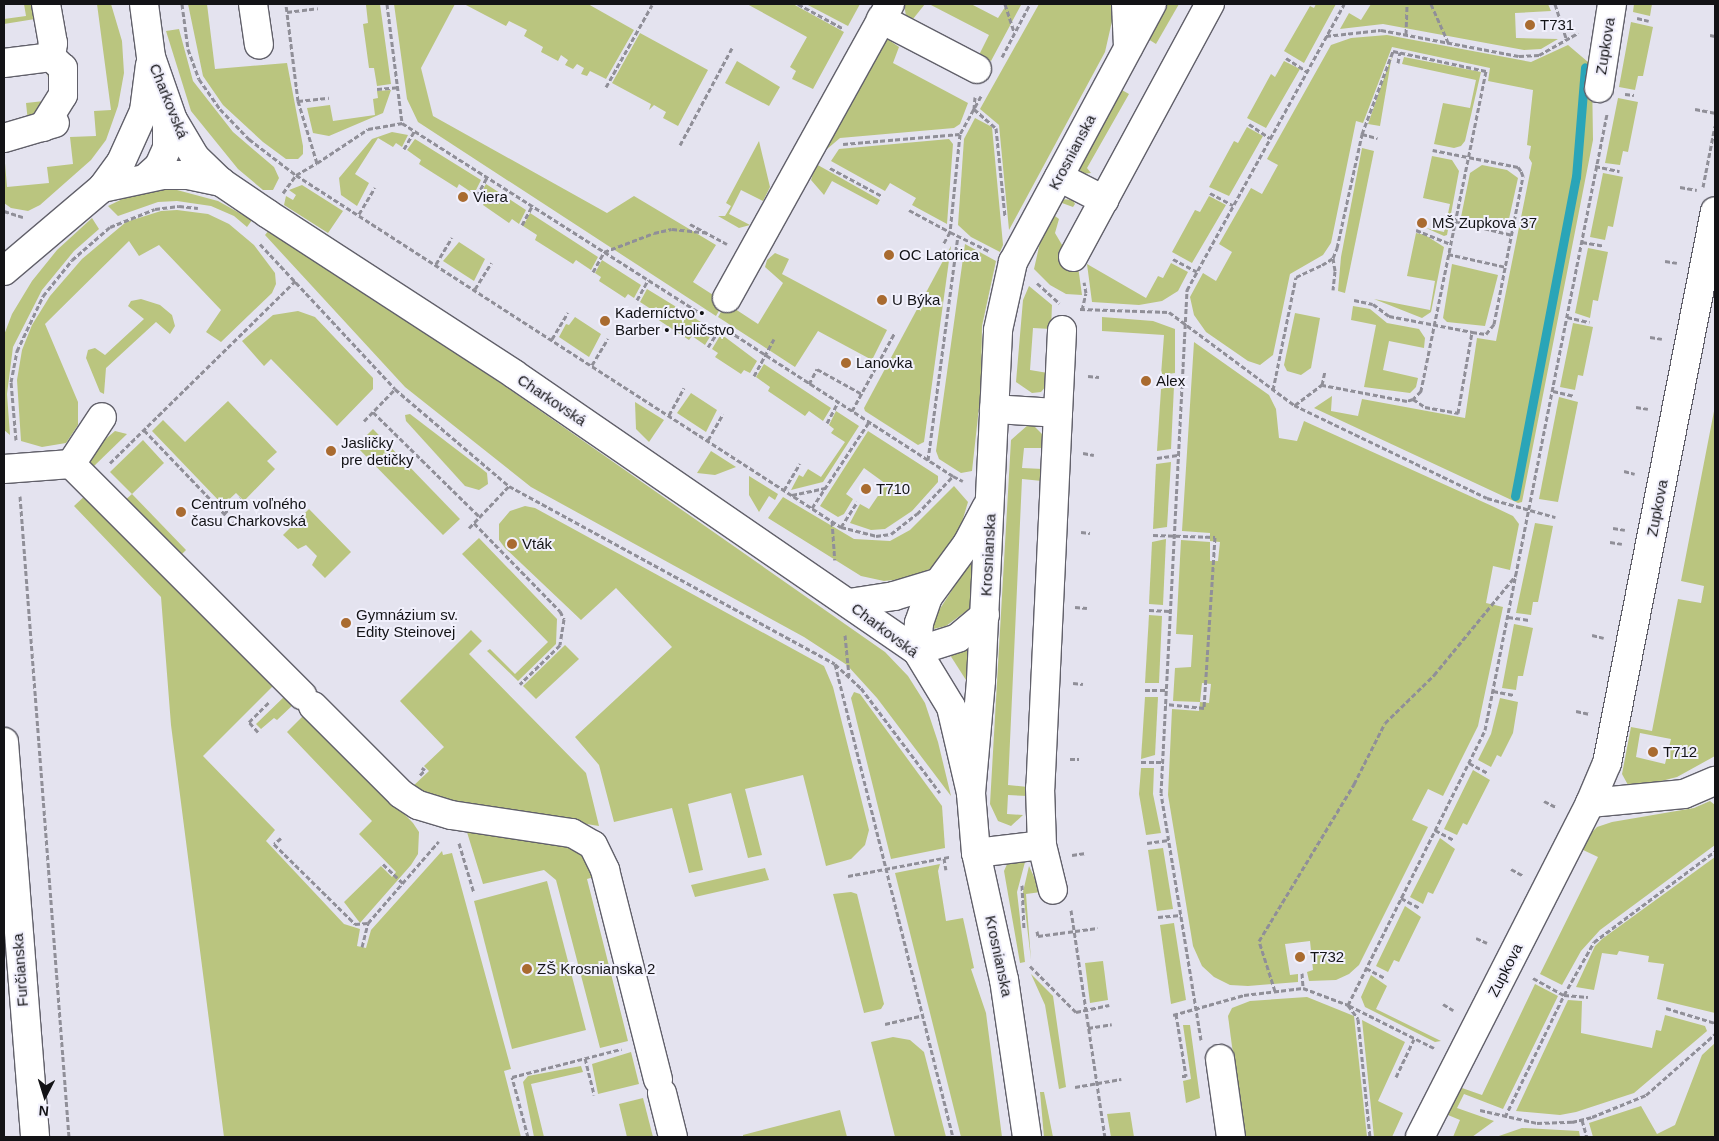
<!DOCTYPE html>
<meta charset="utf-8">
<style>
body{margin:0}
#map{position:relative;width:1719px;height:1141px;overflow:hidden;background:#e4e3ef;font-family:Helvetica,sans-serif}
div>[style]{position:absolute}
.green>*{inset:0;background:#bac57f}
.stream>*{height:9px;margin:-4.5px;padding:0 4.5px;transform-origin:4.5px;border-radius:4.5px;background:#2aa5b8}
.path>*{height:3px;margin-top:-1.5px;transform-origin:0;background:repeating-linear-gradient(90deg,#908f98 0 5px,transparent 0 7.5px)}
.roads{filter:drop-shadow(1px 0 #61606a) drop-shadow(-1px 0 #61606a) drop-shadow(0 1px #61606a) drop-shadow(0 -1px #61606a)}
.minor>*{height:28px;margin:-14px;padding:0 14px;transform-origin:14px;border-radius:14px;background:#fff}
.dots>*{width:14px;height:14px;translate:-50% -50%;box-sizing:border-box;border:2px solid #f1f0fc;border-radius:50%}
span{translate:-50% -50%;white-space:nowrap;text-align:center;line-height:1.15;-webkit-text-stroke:4px #f1f0fc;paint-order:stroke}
.poi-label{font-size:15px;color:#131316}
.left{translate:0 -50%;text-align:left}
.street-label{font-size:15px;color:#131316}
.frame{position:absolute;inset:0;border:5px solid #131316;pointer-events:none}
.north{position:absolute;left:20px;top:1071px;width:50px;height:50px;-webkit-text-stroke:4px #f1f0fc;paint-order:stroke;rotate:185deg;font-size:14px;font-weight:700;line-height:20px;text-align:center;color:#131316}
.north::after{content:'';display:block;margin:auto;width:18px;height:22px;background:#131316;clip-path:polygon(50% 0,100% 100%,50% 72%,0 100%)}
</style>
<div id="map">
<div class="green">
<i style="clip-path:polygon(24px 4px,42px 4px,40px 52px,35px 19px,4px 24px,4px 19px,26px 16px)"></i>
<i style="clip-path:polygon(97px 4px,111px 4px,122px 41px,124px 73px,118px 106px,106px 140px,91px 160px,40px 205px,28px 211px,11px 208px,4px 203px,4px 151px,7px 187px,49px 183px,47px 167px,73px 164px,70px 137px,96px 136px,94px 111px,111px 110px)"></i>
<i style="clip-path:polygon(188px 4px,207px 4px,215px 69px,287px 63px,303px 146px,303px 154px,298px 159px,286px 159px,263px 142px,223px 105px,203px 76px)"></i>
<i style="clip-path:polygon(380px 4px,391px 84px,377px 86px,374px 68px,369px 68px,363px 24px,368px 23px,366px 5px)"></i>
<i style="clip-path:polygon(394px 4px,455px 4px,421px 68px,433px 116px,607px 213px,634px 196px,716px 245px,693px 282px,724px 302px,716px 316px,418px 122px,407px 99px)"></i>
<i style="clip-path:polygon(464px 4px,588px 4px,634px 30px,606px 79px,590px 71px,587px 76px,581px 74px,584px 68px,577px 64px,573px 69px,565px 65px,568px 60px,561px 55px,558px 61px,541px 52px,543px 47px,524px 36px,527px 30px,509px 21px,506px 26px)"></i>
<i style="clip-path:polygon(747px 4px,793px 4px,844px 32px,813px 89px,792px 79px,796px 71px,790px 67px,807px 37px)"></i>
<i style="clip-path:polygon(806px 4px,860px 4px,848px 26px)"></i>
<i style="clip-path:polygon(904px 4px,925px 4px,913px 19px,906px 16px)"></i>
<i style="clip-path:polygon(929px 4px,971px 4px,998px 18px,1007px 4px,1021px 5px,991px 61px,979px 55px,989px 35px)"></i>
<i style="clip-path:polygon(1039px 4px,1114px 4px,1115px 8px,1105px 52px,1009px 230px,999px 125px,980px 109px)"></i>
<i style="clip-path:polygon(1167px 4px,1179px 4px,1156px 44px,1148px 39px)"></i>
<i style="clip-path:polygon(1316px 4px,1336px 4px,1304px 63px,1284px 51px,1310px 6px,1314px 8px)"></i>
<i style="clip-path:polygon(1371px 4px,1548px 4px,1551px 11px,1515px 13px,1516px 38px,1558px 39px,1541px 49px,1524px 50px,1383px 24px,1340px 29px,1349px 13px,1361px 20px)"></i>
<i style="clip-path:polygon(1634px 4px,1652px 4px,1650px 16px,1633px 12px)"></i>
<i style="clip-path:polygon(1631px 22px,1653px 27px,1643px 76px,1638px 76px,1635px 90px,1619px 87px)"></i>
<i style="clip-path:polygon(179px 29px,193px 81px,233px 132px,274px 167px,279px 178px,273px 190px,263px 190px,238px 169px,191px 111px,166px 31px)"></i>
<i style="clip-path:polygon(640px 33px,708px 70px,678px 126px,663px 118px,666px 112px,654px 105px,649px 110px,651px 104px,612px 83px)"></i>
<i style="clip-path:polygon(1387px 35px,1531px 62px,1568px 45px,1588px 62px,1592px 74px,1593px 140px,1522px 502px,1518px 503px,1314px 408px,1332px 396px,1331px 411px,1358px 416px,1362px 399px,1465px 418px,1477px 338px,1496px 341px,1532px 163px,1529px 158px,1531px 146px,1527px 145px,1533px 90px,1488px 81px,1490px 68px,1392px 47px,1363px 123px,1356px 121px,1331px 243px,1323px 255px,1290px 274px,1273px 355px,1260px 365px,1248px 361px,1206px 332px,1194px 315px,1190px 297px,1203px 273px,1216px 281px,1232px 252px,1219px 244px,1251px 188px,1262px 194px,1278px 165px,1267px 159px,1331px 45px,1351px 38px)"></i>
<i style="clip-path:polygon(886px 38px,899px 47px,893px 63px,968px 103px,960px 124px,954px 128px,840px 138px,820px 155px)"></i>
<i style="clip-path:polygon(1392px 55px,1380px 126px,1368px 124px)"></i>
<i style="clip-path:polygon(1404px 57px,1481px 72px,1465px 141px,1461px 146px,1454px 148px,1434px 144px,1443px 103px,1470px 108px,1476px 80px,1402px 64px)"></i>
<i style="clip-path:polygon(737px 61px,780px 87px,769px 106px,725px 83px)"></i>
<i style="clip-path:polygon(1284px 61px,1300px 69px,1266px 128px,1247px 118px,1271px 74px,1275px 77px)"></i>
<i style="clip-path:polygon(45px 64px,52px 65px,62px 77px,60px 92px,47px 112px,28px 122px,26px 103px,53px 100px)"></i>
<i style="clip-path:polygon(1120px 89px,1129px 94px,1087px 168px,1091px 173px,1083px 174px,1079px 169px,1080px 162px)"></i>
<i style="clip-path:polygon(391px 90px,383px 113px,329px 136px,313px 133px,307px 108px,330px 105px,333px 121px,375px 115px,373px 99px,378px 98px,377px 91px)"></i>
<i style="clip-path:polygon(1618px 98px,1638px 102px,1628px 152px,1623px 151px,1620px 165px,1605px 163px)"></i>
<i style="clip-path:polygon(975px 118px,992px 127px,1003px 245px,1000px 252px,971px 237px,958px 225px,964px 139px)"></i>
<i style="clip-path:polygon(1247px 127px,1263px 136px,1229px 196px,1209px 187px,1234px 141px,1238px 143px)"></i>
<i style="clip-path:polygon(392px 132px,408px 135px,402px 147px,396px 143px,393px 147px,378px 138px,355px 174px,369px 183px,357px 206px,341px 195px,339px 178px,372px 139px)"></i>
<i style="clip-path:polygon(415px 139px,481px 180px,474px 194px,459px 184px,457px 188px,419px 164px,421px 160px,407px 150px)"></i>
<i style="clip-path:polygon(949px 139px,953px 144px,947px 224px,912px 205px,916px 198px,890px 183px,885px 191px,831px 161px,839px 149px)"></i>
<i style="clip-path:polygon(759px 141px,770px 187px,763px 201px,741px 190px,729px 214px,750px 225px,739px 228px,718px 216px,725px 216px,731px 206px,726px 203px)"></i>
<i style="clip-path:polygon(1362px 148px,1374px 151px,1345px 293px,1338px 291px,1341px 257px)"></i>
<i style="clip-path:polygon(1432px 156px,1452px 160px,1459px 171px,1447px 235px,1444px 236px,1426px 228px,1444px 232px,1450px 204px,1423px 198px)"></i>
<i style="clip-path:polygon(816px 164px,880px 200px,877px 205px,832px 181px,824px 195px,811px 180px)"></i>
<i style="clip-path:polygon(1482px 165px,1507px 170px,1518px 178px,1507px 228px,1461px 217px,1470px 173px)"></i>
<i style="clip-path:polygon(1603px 173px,1623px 177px,1613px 227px,1608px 226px,1605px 240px,1590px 237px)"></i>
<i style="clip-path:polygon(486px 184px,526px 210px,519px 224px,512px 219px,509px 223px,483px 205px,485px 201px,479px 197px)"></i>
<i style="clip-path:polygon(302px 185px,343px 211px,328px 233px,284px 205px,286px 196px,293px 200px,296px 195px,289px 190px)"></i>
<i style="clip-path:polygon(155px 189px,177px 190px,218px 201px,252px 220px,247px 227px,234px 216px,211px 206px,177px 201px,158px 202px,118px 216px,108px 206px,137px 192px)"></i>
<i style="clip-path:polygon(1209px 196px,1226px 205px,1192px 263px,1172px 252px,1195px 210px,1200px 212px)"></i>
<i style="clip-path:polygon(1061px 199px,1073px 200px,1075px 204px,1073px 207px,1062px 203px,1055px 216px,1059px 219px,1055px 233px,1065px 250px,1077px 259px,1082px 295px,1066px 294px,1050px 285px,1034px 269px,1041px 238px)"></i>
<i style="clip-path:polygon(177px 210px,208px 214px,229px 224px,254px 245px,275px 273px,276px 284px,272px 293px,221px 342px,206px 332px,221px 310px,159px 245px,139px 256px,129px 241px,45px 324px,78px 402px,78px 425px,66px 443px,42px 447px,21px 441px,17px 380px,22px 350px,32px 325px,50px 296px,82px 259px,126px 222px,161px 211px)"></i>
<i style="clip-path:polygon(530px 213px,598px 257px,591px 270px,576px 260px,573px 264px,535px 240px,537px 235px,523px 226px)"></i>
<i style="clip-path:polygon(92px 218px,99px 229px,74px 251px,42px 290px,13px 347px,7px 394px,10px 435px,4px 430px,4px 335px,12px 314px,32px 281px,57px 250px)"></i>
<i style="clip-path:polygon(269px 230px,499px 382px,885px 652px,908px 676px,925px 703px,938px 742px,951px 796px,877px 698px,847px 665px,804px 637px,531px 487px,405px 387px,265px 235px)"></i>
<i style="clip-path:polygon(1416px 233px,1425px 235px,1444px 247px,1431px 312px,1422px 318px,1374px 299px,1430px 310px,1435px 281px,1407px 276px)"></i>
<i style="clip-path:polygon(459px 242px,485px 259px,474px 281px,443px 261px)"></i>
<i style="clip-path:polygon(965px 244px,996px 261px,982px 326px,981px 389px,972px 471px,961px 473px,939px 459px,936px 451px)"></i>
<i style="clip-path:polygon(951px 246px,924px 442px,918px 445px,865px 411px,864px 408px)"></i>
<i style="clip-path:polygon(1588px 248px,1608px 252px,1598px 301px,1593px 300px,1590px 318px,1575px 313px)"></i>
<i style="clip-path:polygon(775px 253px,789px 259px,782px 274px,887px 330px,872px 360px,818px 331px,795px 367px,718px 317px,726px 303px,758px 324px,783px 283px,765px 267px,767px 260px)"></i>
<i style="clip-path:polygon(602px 260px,641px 285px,634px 298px,628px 294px,625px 298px,599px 281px,601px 277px,595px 273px)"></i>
<i style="clip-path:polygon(1171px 263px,1188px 272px,1178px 291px,1162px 301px,1139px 305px,1092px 302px,1087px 264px,1146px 298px,1158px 276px,1163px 278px)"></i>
<i style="clip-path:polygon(1452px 264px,1498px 275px,1485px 326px,1447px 322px,1443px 318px)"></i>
<i style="clip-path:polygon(1029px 286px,1052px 305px,1051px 329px,1033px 328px,1030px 370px,1048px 373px,1047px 385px,1041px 392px,1032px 393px,1016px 382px,1023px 300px)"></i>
<i style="clip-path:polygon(647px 289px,714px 330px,705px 345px,692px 336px,689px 340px,651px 315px,654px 311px,640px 302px)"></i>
<i style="clip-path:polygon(141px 299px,160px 305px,172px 315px,175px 326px,170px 334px,156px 322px,106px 368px,104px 394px,100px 392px,86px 358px,88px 350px,95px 348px,105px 355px,144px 319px,128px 306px,131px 301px)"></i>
<i style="clip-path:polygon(1353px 306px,1370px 309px,1387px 323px,1419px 329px,1425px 338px,1424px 348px,1389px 341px,1383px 370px,1418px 378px,1416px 387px,1410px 393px,1364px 387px,1376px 325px,1351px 320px)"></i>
<i style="clip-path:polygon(298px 311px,315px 317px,373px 378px,373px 389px,337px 426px,271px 359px,264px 366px,242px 341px,273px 315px)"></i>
<i style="clip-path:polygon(1295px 313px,1320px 318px,1311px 368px,1301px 375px,1287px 371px,1284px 365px)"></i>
<i style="clip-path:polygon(575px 317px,601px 334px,589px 357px,559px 337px,566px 324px,569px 325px)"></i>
<i style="clip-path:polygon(1102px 317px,1153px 321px,1175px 329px,1175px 373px,1161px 375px,1164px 335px,1102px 331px)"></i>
<i style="clip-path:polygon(1573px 323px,1593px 327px,1583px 376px,1578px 375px,1575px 390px,1560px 387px)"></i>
<i style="clip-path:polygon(721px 334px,757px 361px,750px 373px,744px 370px,741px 374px,715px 357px,718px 353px,712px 349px)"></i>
<i style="clip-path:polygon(evenodd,1194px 342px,1269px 395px,1276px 409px,1279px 438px,1297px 441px,1304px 421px,1492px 506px,1513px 516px,1519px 524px,1510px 570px,1493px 566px,1486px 603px,1503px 607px,1478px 726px,1443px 796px,1428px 789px,1412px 820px,1428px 827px,1359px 965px,1349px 974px,1336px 980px,1309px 981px,1307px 972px,1313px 970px,1310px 941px,1285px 944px,1290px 975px,1298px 974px,1298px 982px,1248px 986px,1230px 985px,1214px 977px,1202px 966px,1193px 946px,1168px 795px,1172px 709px,1199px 711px,1200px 702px,1173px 701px,1175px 668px,1191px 667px,1193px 635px,1176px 634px,1181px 540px,1210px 542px,1210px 561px,1218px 561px,1220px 542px,1210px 541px,1210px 533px,1182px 531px,1194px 342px,1202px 683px,1211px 684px,1209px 703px,1200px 702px,1202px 683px)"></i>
<i style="clip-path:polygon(764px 364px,831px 408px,823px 421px,809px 411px,805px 416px,768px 391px,770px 387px,756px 377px)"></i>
<i style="clip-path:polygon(1174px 386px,1171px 449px,1157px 451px,1161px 389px)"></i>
<i style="clip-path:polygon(691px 393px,717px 410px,706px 432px,677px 413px)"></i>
<i style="clip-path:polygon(1559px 397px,1578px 402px,1558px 502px,1539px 499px)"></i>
<i style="clip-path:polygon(228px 401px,277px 452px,267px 461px,275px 469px,244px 501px,236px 493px,223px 505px,152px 431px,163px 420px,185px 442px)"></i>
<i style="clip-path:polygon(635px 402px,664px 420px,649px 442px,636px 429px)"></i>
<i style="clip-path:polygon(evenodd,1715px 406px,1715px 756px,1677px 777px,1638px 787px,1628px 785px,1622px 774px,1631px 727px,1652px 731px,1678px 599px,1701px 603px,1704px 586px,1681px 581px,1715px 406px,1640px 733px,1671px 739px,1665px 764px,1636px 757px,1640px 733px)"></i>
<i style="clip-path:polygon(836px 411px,859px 426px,823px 482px,791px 490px,799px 475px,803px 477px,808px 469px,821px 477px,845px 442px,831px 433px,834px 429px,829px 425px)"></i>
<i style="clip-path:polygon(410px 414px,482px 469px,487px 473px,488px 484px,479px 490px,465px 486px,406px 421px,405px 415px)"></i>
<i style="clip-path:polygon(1028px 425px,1034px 426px,1042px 434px,1045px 448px,1024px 448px,1022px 468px,1043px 469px,1042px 481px,1022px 479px,1008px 785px,1028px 787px,1028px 796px,1008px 795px,1007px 814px,1023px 815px,1011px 826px,998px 821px,990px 804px,1011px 440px)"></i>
<i style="clip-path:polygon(373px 429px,460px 519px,443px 535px,356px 446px)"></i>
<i style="clip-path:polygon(115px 431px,127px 434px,91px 469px,86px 460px,88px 454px)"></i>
<i style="clip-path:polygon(868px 431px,938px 476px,938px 482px,912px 511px,885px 529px,871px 530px,850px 523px,860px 504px,869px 509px,886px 484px,864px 468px,846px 494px,853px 499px,844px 514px,838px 517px,820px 506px)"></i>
<i style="clip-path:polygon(143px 440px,164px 463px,132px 494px,186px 550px,178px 558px,123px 502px,132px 494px,110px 472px)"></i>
<i style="clip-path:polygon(711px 451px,736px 467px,715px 475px,697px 473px)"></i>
<i style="clip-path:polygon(1171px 462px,1167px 527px,1153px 529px,1156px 464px)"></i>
<i style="clip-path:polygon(749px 476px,778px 494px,775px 500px,769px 496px,759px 512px,749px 495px)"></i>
<i style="clip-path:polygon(954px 486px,968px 502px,957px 539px,937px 565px,912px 578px,884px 581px,861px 576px,768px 518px,783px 497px,854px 539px,890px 541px,910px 530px)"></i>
<i style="clip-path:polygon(88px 493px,276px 683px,203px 756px,275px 830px,266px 841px,344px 924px,360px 929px,357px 946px,366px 948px,371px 930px,442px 851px,443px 855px,452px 853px,511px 1069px,504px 1071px,521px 1137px,224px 1137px,171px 725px,161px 597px,74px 506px)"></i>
<i style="clip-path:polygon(525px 506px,535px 508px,824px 666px,833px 687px,869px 830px,865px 845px,851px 859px,826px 866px,803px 775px,745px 789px,762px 855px,748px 858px,731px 793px,688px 804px,703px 870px,689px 873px,672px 808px,614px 822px,599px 765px,575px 737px,672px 647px,616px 588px,581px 620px,505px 548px,499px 540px,499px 524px,510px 511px)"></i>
<i style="clip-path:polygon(309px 509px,351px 552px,325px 578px,312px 565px,317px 556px,306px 545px,298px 549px,283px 535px)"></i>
<i style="clip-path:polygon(1535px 523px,1553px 526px,1538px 602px,1533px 602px,1531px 615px,1516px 613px)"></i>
<i style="clip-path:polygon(479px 538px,557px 619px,556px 644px,518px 681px,487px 651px,490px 649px,515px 674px,548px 642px,462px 554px)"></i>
<i style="clip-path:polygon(1166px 539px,1163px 605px,1149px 604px,1152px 542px)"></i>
<i style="clip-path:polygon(974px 563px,980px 592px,969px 609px,946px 626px,929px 630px,930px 624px,969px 564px)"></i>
<i style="clip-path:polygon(1149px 615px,1162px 616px,1159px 683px,1145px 683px)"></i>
<i style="clip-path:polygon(1514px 624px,1533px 628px,1523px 676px,1518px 676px,1516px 690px,1502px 688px)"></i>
<i style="clip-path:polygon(471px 630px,482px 641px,469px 654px,586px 773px,599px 826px,436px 800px,411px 788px,429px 771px,424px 766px,444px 747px,400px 701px)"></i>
<i style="clip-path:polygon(975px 641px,973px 691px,950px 655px)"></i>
<i style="clip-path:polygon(565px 645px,579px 659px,536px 699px,523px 686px)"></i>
<i style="clip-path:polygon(854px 692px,860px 694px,942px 806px,945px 848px,891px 859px,851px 698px)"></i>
<i style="clip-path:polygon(287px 694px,295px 703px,277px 720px,274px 718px,261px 729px,256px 724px)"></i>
<i style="clip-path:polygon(1145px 697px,1158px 697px,1155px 755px,1141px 759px)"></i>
<i style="clip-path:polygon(1500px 698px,1518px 702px,1513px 733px,1501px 757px,1497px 755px,1491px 767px,1478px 760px,1491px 734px)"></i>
<i style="clip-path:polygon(306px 713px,413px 823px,419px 832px,418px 854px,411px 865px,360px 923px,344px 902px,381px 866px,392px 877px,396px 872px,359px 834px,372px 821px,287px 732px)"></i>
<i style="clip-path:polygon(1141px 768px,1154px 768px,1153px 794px,1161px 833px,1146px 835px,1139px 794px)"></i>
<i style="clip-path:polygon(1473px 770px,1490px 780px,1467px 825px,1463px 823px,1457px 835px,1444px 829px)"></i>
<i style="clip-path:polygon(1710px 801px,1715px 805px,1715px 845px,1600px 930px,1581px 951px,1562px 985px,1540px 974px,1598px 857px,1581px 849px,1587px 837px,1597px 827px,1612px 822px,1694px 808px)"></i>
<i style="clip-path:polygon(466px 829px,539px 834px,582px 851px,597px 876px,587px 879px,628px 1041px,600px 1048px,556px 880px,544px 870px,483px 884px)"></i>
<i style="clip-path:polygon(1440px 838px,1455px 849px,1433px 894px,1428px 892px,1423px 904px,1410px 897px)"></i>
<i style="clip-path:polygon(1163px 848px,1173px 909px,1157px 911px,1148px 850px)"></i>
<i style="clip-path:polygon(1715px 857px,1715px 1013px,1657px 999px,1664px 964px,1648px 962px,1649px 956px,1619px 951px,1617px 955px,1602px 953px,1594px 990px,1576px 987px,1595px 946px,1602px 939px)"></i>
<i style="clip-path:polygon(1017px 858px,1025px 862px,1017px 892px,1025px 962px,1020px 963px,1004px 871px,1008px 862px)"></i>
<i style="clip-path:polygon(940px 864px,938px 871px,946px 921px,963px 918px,974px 968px,971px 969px,986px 1013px,1002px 1137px,961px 1137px,895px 873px)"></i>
<i style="clip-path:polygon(1029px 866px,1041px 892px,1026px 894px,1031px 960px,1023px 892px)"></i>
<i style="clip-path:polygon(765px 868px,769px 880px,695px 897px,691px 885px)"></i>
<i style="clip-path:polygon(547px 881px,586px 1030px,512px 1049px,474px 901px)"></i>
<i style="clip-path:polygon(851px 892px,857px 894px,884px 1004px,881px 1009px,864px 1013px,833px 894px)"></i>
<i style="clip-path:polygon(1405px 906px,1421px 917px,1399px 962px,1394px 960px,1388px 972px,1376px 966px)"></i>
<i style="clip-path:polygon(1174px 923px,1186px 1000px,1171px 1004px,1160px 925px)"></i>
<i style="clip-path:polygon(1103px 961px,1108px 1000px,1090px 1003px,1085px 963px)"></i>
<i style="clip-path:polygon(1031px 974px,1053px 996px,1066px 1087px,1059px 1089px,1045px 1005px)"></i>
<i style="clip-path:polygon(1371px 975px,1387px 986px,1376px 1009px,1441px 1041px,1435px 1042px,1365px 1007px,1361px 997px)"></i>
<i style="clip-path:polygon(1535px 984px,1558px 996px,1503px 1109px,1464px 1094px,1457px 1108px,1494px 1121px,1472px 1137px,1453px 1137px,1460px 1120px,1448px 1115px,1450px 1106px,1462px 1088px,1482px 1095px)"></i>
<i style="clip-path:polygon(1307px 997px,1354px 1016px,1367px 1137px,1244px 1137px,1228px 1016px,1232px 1008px,1250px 1001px)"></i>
<i style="clip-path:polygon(1568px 1000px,1582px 1001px,1581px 1033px,1652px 1048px,1656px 1030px,1661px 1031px,1665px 1015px,1705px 1026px,1707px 1031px,1634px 1093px,1576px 1112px,1560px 1115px,1516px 1111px)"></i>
<i style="clip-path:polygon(1362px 1020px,1405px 1042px,1378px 1101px,1403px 1113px,1392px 1137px,1374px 1137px)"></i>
<i style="clip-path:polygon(1183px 1025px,1190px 1025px,1200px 1098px,1186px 1103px,1183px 1081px,1191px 1079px)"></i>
<i style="clip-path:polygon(893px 1037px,910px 1040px,924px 1052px,946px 1137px,895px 1137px,871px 1042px)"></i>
<i style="clip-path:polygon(1715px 1043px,1715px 1137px,1593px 1137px,1589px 1123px,1641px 1106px,1657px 1134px,1675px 1125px,1702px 1055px)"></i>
<i style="clip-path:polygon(631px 1052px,639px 1084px,598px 1094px,592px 1064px)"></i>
<i style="clip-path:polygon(581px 1066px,583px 1072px,531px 1084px,544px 1137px,534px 1137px,523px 1082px,528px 1076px)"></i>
<i style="clip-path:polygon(1040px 1092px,1044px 1092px,1053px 1137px,1044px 1137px)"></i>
<i style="clip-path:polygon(643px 1098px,653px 1137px,627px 1137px,619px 1104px)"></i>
<i style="clip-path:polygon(840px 1110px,847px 1137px,743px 1137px,743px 1135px)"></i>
<i style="clip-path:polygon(1130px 1112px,1134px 1137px,1111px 1137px,1107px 1114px)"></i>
<i style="clip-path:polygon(1522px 1128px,1579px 1131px,1580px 1137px,1496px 1137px)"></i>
</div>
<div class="stream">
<i style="left:1515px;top:496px;width:325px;rotate:-79.2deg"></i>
<i style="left:1576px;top:177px;width:110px;rotate:-85.3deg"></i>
</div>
<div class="path">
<i style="left:182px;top:4px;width:45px;rotate:82.4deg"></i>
<i style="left:188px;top:49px;width:32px;rotate:70deg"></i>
<i style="left:199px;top:79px;width:37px;rotate:55deg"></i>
<i style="left:220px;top:109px;width:42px;rotate:46deg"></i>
<i style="left:249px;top:139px;width:59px;rotate:37.5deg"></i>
<i style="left:296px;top:175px;width:649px;rotate:32.86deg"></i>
<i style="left:841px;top:527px;width:36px;rotate:14deg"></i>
<i style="left:876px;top:536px;width:15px;rotate:-8deg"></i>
<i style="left:891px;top:534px;width:33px;rotate:-38deg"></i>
<i style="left:917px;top:514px;width:52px;rotate:-46.5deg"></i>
<i style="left:953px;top:476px;width:276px;rotate:-147.1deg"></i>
<i style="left:387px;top:4px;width:120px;rotate:82.8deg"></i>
<i style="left:402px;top:123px;width:359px;rotate:32.5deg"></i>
<i style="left:798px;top:4px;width:52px;rotate:28.5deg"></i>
<i style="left:1005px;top:4px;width:29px;rotate:72deg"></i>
<i style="left:1431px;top:4px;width:42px;rotate:65.9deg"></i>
<i style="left:1555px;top:4px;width:38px;rotate:72deg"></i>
<i style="left:287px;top:12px;width:31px;rotate:-7deg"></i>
<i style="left:1637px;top:18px;width:12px;rotate:14deg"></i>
<i style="left:1406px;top:34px;width:30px;rotate:-88deg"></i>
<i style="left:1710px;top:35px;width:5px;rotate:11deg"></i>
<i style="left:1326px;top:36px;width:55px;rotate:-6.2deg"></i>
<i style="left:1381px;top:30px;width:140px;rotate:10.7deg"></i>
<i style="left:1519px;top:56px;width:20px;rotate:-3deg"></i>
<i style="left:1539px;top:55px;width:45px;rotate:-29.4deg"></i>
<i style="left:1002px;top:57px;width:60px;rotate:-62.2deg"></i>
<i style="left:1286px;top:58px;width:24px;rotate:33deg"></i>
<i style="left:1398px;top:63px;width:11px;rotate:-80deg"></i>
<i style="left:606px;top:87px;width:94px;rotate:-60.7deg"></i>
<i style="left:377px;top:89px;width:21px;rotate:-5deg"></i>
<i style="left:1625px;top:94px;width:9px;rotate:6deg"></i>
<i style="left:981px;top:96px;width:43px;rotate:118.9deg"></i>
<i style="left:960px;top:134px;width:99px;rotate:95.8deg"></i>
<i style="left:950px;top:232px;width:43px;rotate:26deg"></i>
<i style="left:975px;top:97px;width:12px;rotate:95deg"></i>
<i style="left:974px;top:109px;width:29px;rotate:41deg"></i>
<i style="left:996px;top:128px;width:89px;rotate:84.2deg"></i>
<i style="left:298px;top:101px;width:31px;rotate:-6deg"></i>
<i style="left:1695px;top:109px;width:20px;rotate:11deg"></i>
<i style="left:1249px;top:124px;width:25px;rotate:34deg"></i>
<i style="left:1362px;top:134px;width:16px;rotate:15deg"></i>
<i style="left:843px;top:144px;width:117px;rotate:-4.9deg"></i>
<i style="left:680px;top:145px;width:110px;rotate:-61.8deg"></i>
<i style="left:404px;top:149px;width:22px;rotate:-60deg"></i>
<i style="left:317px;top:163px;width:61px;rotate:-33.7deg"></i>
<i style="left:368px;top:129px;width:35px;rotate:-10deg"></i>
<i style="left:1595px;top:166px;width:25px;rotate:12deg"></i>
<i style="left:830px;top:168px;width:59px;rotate:28.3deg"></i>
<i style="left:1680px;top:187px;width:17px;rotate:10deg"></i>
<i style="left:1703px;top:187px;width:62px;rotate:-78.9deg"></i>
<i style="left:283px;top:193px;width:22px;rotate:-54deg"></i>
<i style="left:296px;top:175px;width:24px;rotate:-30deg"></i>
<i style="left:317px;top:163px;width:65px;rotate:-107deg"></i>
<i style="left:298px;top:101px;width:98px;rotate:-97.1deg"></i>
<i style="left:1210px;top:193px;width:26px;rotate:28deg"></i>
<i style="left:477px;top:196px;width:21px;rotate:-62deg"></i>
<i style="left:909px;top:210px;width:47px;rotate:28.2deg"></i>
<i style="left:950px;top:232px;width:13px;rotate:119deg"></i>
<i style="left:4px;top:211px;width:20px;rotate:18deg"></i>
<i style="left:359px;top:214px;width:31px;rotate:-59deg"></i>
<i style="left:1455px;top:221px;width:59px;rotate:13.8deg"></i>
<i style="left:690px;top:224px;width:42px;rotate:28.4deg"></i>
<i style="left:522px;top:225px;width:21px;rotate:-62deg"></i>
<i style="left:1416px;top:230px;width:37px;rotate:22deg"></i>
<i style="left:1582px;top:242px;width:22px;rotate:10deg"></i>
<i style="left:260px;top:244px;width:198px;rotate:47deg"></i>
<i style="left:395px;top:389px;width:150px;rotate:40.4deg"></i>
<i style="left:509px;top:486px;width:371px;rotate:28.6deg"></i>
<i style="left:835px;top:664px;width:487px;rotate:76deg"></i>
<i style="left:1448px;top:254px;width:59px;rotate:12.6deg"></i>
<i style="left:1333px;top:258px;width:13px;rotate:81deg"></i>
<i style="left:1335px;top:271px;width:19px;rotate:96deg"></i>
<i style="left:1173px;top:259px;width:27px;rotate:28deg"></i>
<i style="left:1665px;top:261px;width:12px;rotate:9deg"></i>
<i style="left:436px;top:264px;width:31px;rotate:-59deg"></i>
<i style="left:593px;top:272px;width:23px;rotate:-61deg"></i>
<i style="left:604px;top:252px;width:53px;rotate:-20.8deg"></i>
<i style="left:654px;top:233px;width:18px;rotate:-13deg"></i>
<i style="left:672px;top:229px;width:36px;rotate:6deg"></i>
<i style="left:1037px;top:283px;width:30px;rotate:42deg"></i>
<i style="left:475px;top:289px;width:31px;rotate:-58deg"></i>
<i style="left:637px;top:300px;width:23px;rotate:-61deg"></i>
<i style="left:1354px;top:300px;width:19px;rotate:12deg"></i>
<i style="left:1373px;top:304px;width:20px;rotate:37deg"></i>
<i style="left:1389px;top:316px;width:85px;rotate:10.9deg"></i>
<i style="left:1472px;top:332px;width:14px;rotate:8deg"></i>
<i style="left:1486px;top:334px;width:13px;rotate:-51deg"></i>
<i style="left:1494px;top:324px;width:151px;rotate:-78.9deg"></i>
<i style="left:1523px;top:176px;width:5px;rotate:-112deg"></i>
<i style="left:1521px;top:171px;width:5px;rotate:-127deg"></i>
<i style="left:1518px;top:167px;width:87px;rotate:-168.7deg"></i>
<i style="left:1080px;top:309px;width:89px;rotate:1.9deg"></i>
<i style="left:1169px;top:312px;width:156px;rotate:36.6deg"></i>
<i style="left:1294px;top:405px;width:214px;rotate:25.7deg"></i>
<i style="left:1487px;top:498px;width:71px;rotate:15.6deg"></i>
<i style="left:1082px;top:310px;width:17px;rotate:-77deg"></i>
<i style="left:1086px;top:293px;width:11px;rotate:-100deg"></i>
<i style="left:1567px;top:317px;width:23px;rotate:13deg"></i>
<i style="left:1650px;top:337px;width:12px;rotate:9deg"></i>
<i style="left:552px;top:339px;width:31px;rotate:-59deg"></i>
<i style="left:708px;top:347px;width:24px;rotate:-57deg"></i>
<i style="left:592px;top:365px;width:31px;rotate:-59deg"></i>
<i style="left:754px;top:376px;width:42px;rotate:-61.6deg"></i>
<i style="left:1088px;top:376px;width:11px;rotate:5deg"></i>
<i style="left:1161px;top:382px;width:21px;rotate:-5deg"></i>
<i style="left:809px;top:384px;width:17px;rotate:-62deg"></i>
<i style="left:817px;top:369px;width:51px;rotate:29.1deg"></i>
<i style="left:1273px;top:390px;width:115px;rotate:-78.5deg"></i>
<i style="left:1296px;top:277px;width:29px;rotate:-25deg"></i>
<i style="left:1322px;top:265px;width:13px;rotate:-32deg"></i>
<i style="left:1333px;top:258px;width:11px;rotate:-68deg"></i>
<i style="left:1337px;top:248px;width:117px;rotate:-77.6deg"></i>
<i style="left:1362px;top:134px;width:89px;rotate:-69.5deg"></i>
<i style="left:1393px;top:51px;width:95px;rotate:12.1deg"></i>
<i style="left:1486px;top:71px;width:327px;rotate:101.5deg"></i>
<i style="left:1421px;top:391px;width:11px;rotate:135deg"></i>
<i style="left:1413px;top:399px;width:6px;rotate:162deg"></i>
<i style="left:1407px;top:401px;width:86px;rotate:-169.3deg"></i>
<i style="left:1553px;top:391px;width:22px;rotate:13deg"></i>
<i style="left:1413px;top:399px;width:14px;rotate:34deg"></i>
<i style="left:1425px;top:407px;width:34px;rotate:10deg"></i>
<i style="left:1458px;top:413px;width:82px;rotate:-80.2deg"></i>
<i style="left:1295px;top:405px;width:34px;rotate:-37deg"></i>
<i style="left:1322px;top:385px;width:14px;rotate:-78deg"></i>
<i style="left:1636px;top:407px;width:12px;rotate:9deg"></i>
<i style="left:852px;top:411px;width:88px;rotate:-61.4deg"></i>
<i style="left:373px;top:412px;width:150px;rotate:44.5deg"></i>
<i style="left:669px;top:415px;width:31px;rotate:-61deg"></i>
<i style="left:364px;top:421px;width:45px;rotate:-45.9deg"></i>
<i style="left:827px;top:423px;width:24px;rotate:-62deg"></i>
<i style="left:144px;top:430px;width:132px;rotate:46.2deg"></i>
<i style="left:16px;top:440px;width:58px;rotate:-94.9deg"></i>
<i style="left:11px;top:382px;width:32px;rotate:-79deg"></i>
<i style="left:17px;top:351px;width:61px;rotate:-64.7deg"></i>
<i style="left:43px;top:296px;width:46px;rotate:-51.1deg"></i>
<i style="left:72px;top:260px;width:50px;rotate:-41deg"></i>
<i style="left:110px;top:227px;width:48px;rotate:-21.8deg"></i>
<i style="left:155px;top:209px;width:24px;rotate:-7deg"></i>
<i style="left:179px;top:206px;width:19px;rotate:6deg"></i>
<i style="left:708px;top:440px;width:30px;rotate:-60deg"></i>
<i style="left:1083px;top:453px;width:11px;rotate:10deg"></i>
<i style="left:1157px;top:458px;width:21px;rotate:-8deg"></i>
<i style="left:928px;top:460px;width:226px;rotate:-82.4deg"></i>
<i style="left:110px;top:463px;width:260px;rotate:-44.5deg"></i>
<i style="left:1624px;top:471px;width:11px;rotate:15deg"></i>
<i style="left:953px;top:476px;width:11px;rotate:27deg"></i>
<i style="left:784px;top:490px;width:31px;rotate:-59deg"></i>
<i style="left:792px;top:495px;width:34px;rotate:-12deg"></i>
<i style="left:20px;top:496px;width:643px;rotate:85.63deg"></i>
<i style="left:812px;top:508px;width:103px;rotate:-56.5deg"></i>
<i style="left:224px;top:514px;width:23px;rotate:-47deg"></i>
<i style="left:832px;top:521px;width:39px;rotate:86deg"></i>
<i style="left:474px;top:523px;width:123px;rotate:45.7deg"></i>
<i style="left:560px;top:611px;width:9px;rotate:63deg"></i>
<i style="left:564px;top:619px;width:26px;rotate:99deg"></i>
<i style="left:560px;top:645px;width:56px;rotate:135.7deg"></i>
<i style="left:841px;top:527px;width:30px;rotate:-57deg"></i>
<i style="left:469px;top:528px;width:58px;rotate:-46.4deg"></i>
<i style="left:1613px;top:528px;width:12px;rotate:9deg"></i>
<i style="left:1081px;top:532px;width:9px;rotate:6deg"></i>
<i style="left:1153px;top:535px;width:62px;rotate:1.8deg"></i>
<i style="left:1215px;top:537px;width:171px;rotate:93.7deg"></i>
<i style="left:1204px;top:708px;width:38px;rotate:-174deg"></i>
<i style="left:1610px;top:542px;width:12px;rotate:9deg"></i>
<i style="left:1075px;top:607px;width:12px;rotate:5deg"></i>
<i style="left:1149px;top:610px;width:21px;rotate:3deg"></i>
<i style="left:1508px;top:617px;width:21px;rotate:8deg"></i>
<i style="left:845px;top:635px;width:41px;rotate:84.4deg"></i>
<i style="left:1592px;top:635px;width:12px;rotate:14deg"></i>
<i style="left:835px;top:664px;width:35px;rotate:43deg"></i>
<i style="left:861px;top:688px;width:131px;rotate:53deg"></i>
<i style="left:1073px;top:683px;width:10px;rotate:6deg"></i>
<i style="left:1145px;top:690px;width:21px"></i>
<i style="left:1493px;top:691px;width:21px;rotate:11deg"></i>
<i style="left:1576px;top:711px;width:14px;rotate:12deg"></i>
<i style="left:258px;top:732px;width:13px;rotate:-132deg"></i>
<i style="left:249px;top:722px;width:28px;rotate:-45deg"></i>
<i style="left:1070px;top:759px;width:9px"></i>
<i style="left:1141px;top:762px;width:22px"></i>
<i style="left:1469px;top:763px;width:21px;rotate:28deg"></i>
<i style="left:420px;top:775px;width:7px;rotate:-45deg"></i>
<i style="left:425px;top:770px;width:4px;rotate:-146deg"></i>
<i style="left:1544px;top:801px;width:13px;rotate:27deg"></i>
<i style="left:1435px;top:830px;width:21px;rotate:28deg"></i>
<i style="left:281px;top:838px;width:9px;rotate:139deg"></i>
<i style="left:274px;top:844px;width:114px;rotate:44.6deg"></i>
<i style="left:355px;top:924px;width:13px;rotate:-4deg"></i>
<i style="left:368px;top:923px;width:108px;rotate:-49.1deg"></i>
<i style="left:459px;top:843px;width:52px;rotate:73.3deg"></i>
<i style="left:1147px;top:843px;width:22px;rotate:-8deg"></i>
<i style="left:1072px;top:855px;width:14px;rotate:-8deg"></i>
<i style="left:944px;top:858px;width:12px;rotate:81deg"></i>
<i style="left:383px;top:864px;width:28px;rotate:44deg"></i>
<i style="left:1511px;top:869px;width:13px;rotate:29deg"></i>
<i style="left:848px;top:876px;width:103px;rotate:-10.7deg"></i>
<i style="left:1022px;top:885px;width:44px;rotate:87.4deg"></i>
<i style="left:1401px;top:898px;width:21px;rotate:28deg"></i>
<i style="left:1071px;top:910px;width:230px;rotate:81.5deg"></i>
<i style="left:1158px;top:917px;width:23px;rotate:-5deg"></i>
<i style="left:1037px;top:931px;width:5px;rotate:79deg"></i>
<i style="left:1038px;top:936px;width:60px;rotate:-7.7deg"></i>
<i style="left:1476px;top:938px;width:12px;rotate:24deg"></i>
<i style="left:362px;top:947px;width:25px;rotate:-76deg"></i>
<i style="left:1030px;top:966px;width:65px;rotate:45deg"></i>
<i style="left:1076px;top:1012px;width:34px;rotate:-12deg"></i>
<i style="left:1366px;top:968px;width:21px;rotate:28deg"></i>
<i style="left:1302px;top:973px;width:15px;rotate:86deg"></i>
<i style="left:1533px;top:978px;width:35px;rotate:29deg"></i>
<i style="left:1564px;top:995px;width:24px;rotate:5deg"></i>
<i style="left:1275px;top:991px;width:52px;rotate:-107.7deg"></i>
<i style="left:1259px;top:941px;width:184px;rotate:-58.8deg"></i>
<i style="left:1354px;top:784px;width:68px;rotate:-63.1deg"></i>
<i style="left:1385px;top:723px;width:69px;rotate:-44.4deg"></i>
<i style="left:1434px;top:675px;width:129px;rotate:-50.6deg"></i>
<i style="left:1443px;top:1004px;width:12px;rotate:31deg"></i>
<i style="left:1666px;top:1008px;width:51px;rotate:17deg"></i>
<i style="left:1176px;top:1014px;width:63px;rotate:80.8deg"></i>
<i style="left:1186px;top:1076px;width:4px;rotate:180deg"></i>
<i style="left:1173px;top:1015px;width:74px;rotate:-15.7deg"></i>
<i style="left:1244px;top:995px;width:59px;rotate:-6.8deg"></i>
<i style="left:1303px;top:988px;width:48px;rotate:20.7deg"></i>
<i style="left:1348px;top:1005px;width:17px;rotate:54deg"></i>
<i style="left:1358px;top:1019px;width:119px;rotate:84.2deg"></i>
<i style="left:885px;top:1024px;width:39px;rotate:-13deg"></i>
<i style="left:1088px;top:1028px;width:24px;rotate:-9deg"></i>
<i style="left:1201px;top:1040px;width:250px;rotate:-99.2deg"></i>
<i style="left:1161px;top:793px;width:504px;rotate:-87.04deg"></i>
<i style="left:1187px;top:290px;width:326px;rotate:-61.2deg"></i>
<i style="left:1434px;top:1048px;width:96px;rotate:-153.4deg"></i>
<i style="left:1348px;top:1005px;width:307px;rotate:-63.5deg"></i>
<i style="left:1485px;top:730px;width:628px;rotate:-78.8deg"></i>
<i style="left:585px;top:1058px;width:38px;rotate:76deg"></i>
<i style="left:1396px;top:1077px;width:42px;rotate:-64.7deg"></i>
<i style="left:1075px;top:1087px;width:47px;rotate:-9.9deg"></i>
<i style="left:1480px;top:1110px;width:58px;rotate:12.8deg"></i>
<i style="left:1537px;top:1123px;width:35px;rotate:-2deg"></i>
<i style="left:1572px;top:1122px;width:21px;rotate:-14deg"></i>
<i style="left:1592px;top:1117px;width:58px;rotate:-22.2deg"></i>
<i style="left:1646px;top:1095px;width:92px;rotate:-41.5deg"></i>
<i style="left:1505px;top:1117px;width:136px;rotate:-64.2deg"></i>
<i style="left:1564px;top:995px;width:61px;rotate:-60.5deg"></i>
<i style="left:1594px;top:942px;width:151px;rotate:-36.9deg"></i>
<i style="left:1582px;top:1120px;width:18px;rotate:74deg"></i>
<i style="left:528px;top:1137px;width:62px;rotate:-104.9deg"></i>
<i style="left:512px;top:1077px;width:113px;rotate:-14.4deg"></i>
</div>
<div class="roads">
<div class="minor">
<i style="left:46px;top:4px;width:40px;rotate:80deg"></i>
<i style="left:53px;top:43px;width:14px;rotate:98deg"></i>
<i style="left:144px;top:4px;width:53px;rotate:82.5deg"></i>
<i style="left:151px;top:57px;width:67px;rotate:70.8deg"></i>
<i style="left:173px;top:120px;width:43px;rotate:59.3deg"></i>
<i style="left:195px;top:157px;width:36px;rotate:44deg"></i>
<i style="left:221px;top:182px;width:57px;rotate:34.2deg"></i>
<i style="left:268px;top:214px;width:293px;rotate:33deg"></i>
<i style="left:514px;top:374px;width:489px;rotate:34.5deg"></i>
<i style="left:917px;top:651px;width:66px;rotate:58.7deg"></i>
<i style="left:951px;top:707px;width:88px;rotate:76.9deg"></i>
<i style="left:253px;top:4px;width:41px;rotate:81.7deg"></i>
<i style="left:1126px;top:4px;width:43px;rotate:87.3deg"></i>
<i style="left:881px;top:19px;width:108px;rotate:27.5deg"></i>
<i style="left:4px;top:63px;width:47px;rotate:-7.3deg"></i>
<i style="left:51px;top:57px;width:16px;rotate:43deg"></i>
<i style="left:63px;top:68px;width:27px;rotate:90deg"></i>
<i style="left:63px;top:95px;width:38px;rotate:122deg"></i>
<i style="left:1599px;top:88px;width:85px;rotate:-81.2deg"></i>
<i style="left:4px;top:138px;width:53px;rotate:-16.4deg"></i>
<i style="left:148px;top:176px;width:15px;rotate:-42deg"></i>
<i style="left:159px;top:166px;width:20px;rotate:-66deg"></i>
<i style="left:167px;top:148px;width:36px;rotate:-90deg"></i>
<i style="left:1059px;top:177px;width:51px;rotate:27.1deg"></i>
<i style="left:102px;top:188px;width:62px;rotate:-12deg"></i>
<i style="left:163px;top:175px;width:25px"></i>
<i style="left:188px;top:175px;width:34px;rotate:12deg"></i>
<i style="left:1073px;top:257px;width:288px;rotate:-61.6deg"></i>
<i style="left:4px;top:271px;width:128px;rotate:-40.3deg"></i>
<i style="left:102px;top:188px;width:32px;rotate:-54deg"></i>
<i style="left:121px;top:162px;width:56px;rotate:-65.7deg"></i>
<i style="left:144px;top:111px;width:46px;rotate:-82.6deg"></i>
<i style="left:727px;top:298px;width:336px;rotate:-61deg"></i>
<i style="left:994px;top:409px;width:64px;rotate:3.6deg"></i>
<i style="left:1058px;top:413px;width:375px;rotate:92.7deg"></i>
<i style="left:1040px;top:788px;width:57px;rotate:88deg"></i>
<i style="left:1058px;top:413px;width:83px;rotate:-87.2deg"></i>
<i style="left:71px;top:464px;width:56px;rotate:-56.6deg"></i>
<i style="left:4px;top:469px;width:67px;rotate:-4.3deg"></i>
<i style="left:71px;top:464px;width:327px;rotate:45deg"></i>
<i style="left:849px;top:603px;width:46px;rotate:-8.8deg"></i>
<i style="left:894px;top:596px;width:45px;rotate:-16.8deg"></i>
<i style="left:985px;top:615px;width:35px;rotate:140deg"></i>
<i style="left:958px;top:638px;width:43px;rotate:162.4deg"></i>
<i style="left:917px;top:651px;width:28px;rotate:-86deg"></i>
<i style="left:919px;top:623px;width:28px;rotate:-71deg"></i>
<i style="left:928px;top:597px;width:66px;rotate:-53.7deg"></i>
<i style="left:967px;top:544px;width:41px;rotate:-62.2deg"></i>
<i style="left:313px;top:706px;width:124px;rotate:45deg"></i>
<i style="left:401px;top:794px;width:20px;rotate:33deg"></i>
<i style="left:418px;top:805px;width:34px;rotate:17deg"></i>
<i style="left:451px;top:815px;width:122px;rotate:8.5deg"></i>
<i style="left:572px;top:833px;width:24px;rotate:30deg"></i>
<i style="left:593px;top:845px;width:28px;rotate:64deg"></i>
<i style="left:605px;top:870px;width:216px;rotate:75.8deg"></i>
<i style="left:4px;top:742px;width:396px;rotate:85.5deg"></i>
<i style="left:1590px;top:803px;width:94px;rotate:-5.5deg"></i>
<i style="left:1684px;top:794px;width:34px;rotate:-23deg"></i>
<i style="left:976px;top:853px;width:66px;rotate:-6.9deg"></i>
<i style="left:1042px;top:845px;width:46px;rotate:76.3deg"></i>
<i style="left:1220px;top:1059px;width:79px;rotate:82deg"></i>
<i style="left:662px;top:1093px;width:45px;rotate:76deg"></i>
<i style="left:1027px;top:1137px;width:159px;rotate:-98.3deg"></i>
<i style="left:1004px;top:980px;width:130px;rotate:-102.4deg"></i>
<i style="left:976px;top:853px;width:60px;rotate:-94.8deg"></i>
<i style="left:971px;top:793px;width:113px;rotate:-84.9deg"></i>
<i style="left:981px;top:680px;width:350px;rotate:-87.2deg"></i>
<i style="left:998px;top:330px;width:70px;rotate:-77.6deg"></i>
<i style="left:1013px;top:262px;width:293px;rotate:-61.7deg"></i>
<i style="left:1420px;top:1137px;width:375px;rotate:-63deg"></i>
<i style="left:1590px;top:803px;width:43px;rotate:-67deg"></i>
<i style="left:1607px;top:763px;width:562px;rotate:-78.93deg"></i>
</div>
</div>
<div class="dots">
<i style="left:1530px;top:25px;background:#a96b30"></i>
<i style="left:463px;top:197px;background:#a96b30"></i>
<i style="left:1422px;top:223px;background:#a96b30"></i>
<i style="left:889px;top:255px;background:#a96b30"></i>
<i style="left:882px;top:300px;background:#a96b30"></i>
<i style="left:605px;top:321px;background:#a96b30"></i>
<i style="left:846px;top:363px;background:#a96b30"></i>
<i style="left:1146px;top:381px;background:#a96b30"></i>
<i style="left:331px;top:451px;background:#a96b30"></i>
<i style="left:866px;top:489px;background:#a96b30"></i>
<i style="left:181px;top:512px;background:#a96b30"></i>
<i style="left:512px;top:544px;background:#a96b30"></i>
<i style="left:346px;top:623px;background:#a96b30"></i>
<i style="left:1653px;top:752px;background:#a96b30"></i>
<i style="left:1300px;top:957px;background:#a96b30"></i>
<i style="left:527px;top:969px;background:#a96b30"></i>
</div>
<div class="poi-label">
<span class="left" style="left:1540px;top:25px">T731</span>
<span class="left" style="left:473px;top:197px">Viera</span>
<span class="left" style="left:1432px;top:223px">MŠ Zupkova 37</span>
<span class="left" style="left:899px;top:255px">OC Latorica</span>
<span class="left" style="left:892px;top:300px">U Býka</span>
<span class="left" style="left:615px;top:321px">Kaderníctvo •<br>Barber • Holičstvo</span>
<span class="left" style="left:856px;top:363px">Lanovka</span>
<span class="left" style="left:1156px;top:381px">Alex</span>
<span class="left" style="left:341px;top:451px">Jasličky<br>pre detičky</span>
<span class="left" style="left:876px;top:489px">T710</span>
<span class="left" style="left:191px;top:512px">Centrum voľného<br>času Charkovská</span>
<span class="left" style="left:522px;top:544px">Vták</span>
<span class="left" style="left:356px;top:623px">Gymnázium sv.<br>Edity Steinovej</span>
<span class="left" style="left:1663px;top:752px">T712</span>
<span class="left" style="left:1310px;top:957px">T732</span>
<span class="left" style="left:537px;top:969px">ZŠ Krosnianska 2</span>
</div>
<div class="street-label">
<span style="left:1605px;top:46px;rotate:-81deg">Zupkova</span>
<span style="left:169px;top:101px;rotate:68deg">Charkovská</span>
<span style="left:1072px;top:152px;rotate:-62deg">Krosnianska</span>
<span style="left:552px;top:400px;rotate:34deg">Charkovská</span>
<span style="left:1657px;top:508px;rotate:-79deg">Zupkova</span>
<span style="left:988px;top:555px;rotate:-87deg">Krosnianska</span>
<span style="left:885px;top:630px;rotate:37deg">Charkovská</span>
<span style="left:999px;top:956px;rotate:78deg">Krosnianska</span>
<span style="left:20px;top:970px;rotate:-94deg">Furčianska</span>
<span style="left:1505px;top:970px;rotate:-63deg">Zupkova</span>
</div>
<div class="frame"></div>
<div class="north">N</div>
</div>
